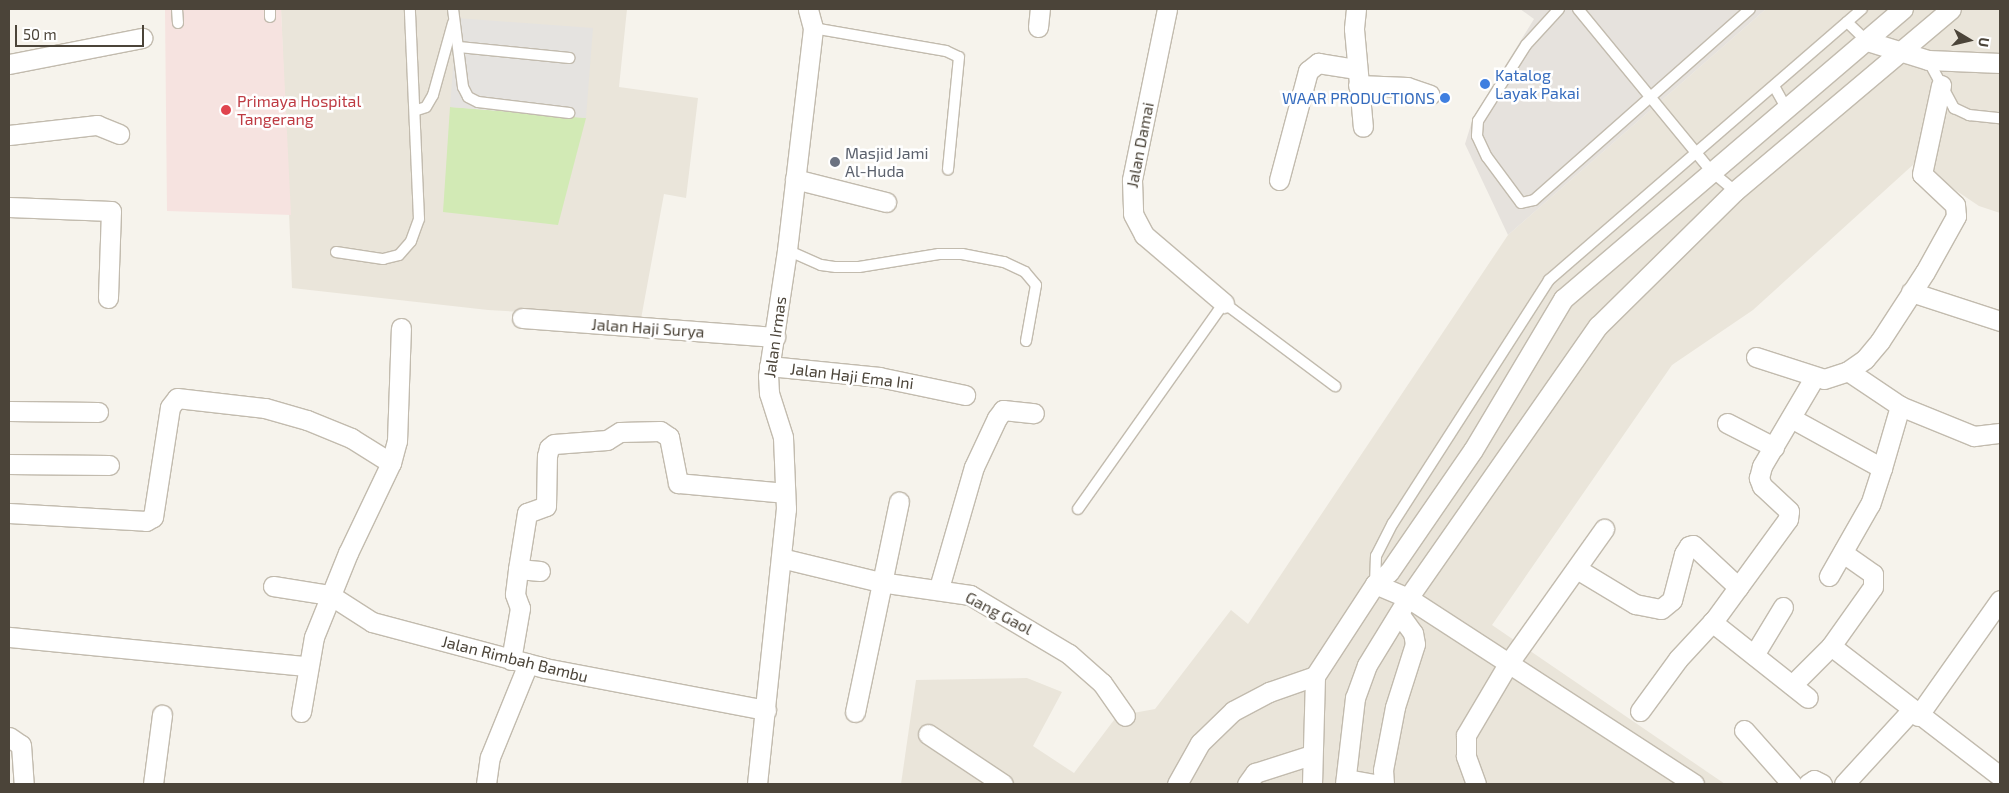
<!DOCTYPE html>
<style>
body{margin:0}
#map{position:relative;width:2009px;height:793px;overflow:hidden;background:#f6f3ec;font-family:"Exo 2",sans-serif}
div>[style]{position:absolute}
.residential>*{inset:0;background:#eae5da}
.industrial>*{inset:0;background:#e6e2dd}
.medical>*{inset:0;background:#f6e3e0}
.green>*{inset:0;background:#d2eab5}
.parking>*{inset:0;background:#e5e3e0}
.roads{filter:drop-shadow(1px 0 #c2bbae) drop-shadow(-1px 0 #c2bbae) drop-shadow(0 1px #c2bbae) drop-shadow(0 -1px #c2bbae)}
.lane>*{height:10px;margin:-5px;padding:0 5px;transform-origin:5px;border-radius:5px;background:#fff}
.street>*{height:19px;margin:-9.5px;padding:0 9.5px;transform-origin:9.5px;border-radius:9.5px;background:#fff}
.dots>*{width:14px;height:14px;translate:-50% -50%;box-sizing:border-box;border:2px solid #fff;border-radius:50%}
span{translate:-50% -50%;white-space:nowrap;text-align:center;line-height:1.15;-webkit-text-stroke:5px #fff;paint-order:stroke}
.shop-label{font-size:16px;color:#366cbe}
.left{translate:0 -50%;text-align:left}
.right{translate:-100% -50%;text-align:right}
.health-label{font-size:16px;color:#be3a42}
.street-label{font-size:16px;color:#4b4439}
.worship-label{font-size:16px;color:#5b616d}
.frame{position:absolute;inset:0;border:10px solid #4b4439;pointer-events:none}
.north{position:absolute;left:1944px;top:15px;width:50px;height:50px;-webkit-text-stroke:4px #fff;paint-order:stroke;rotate:99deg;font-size:14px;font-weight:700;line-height:20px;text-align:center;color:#4b4439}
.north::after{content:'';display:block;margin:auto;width:18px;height:22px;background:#4b4439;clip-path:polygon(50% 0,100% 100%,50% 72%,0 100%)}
.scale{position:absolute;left:15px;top:25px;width:129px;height:22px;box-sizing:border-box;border:2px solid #4b4439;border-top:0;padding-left:6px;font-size:15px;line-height:18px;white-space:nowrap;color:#4b4439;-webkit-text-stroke:4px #fff;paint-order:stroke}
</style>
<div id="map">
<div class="residential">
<i style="clip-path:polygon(281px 9px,627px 9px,619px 87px,698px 98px,686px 198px,664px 194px,641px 319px,488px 310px,292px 288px)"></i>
<i style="clip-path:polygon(1766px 9px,2000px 9px,2000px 213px,1979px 206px,1915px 163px,1753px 310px,1672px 365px,1492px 625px,1725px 784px,901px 784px,916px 680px,1027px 678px,1062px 692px,1033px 746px,1074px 773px,1117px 716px,1155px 709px,1231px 610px,1248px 624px,1508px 235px)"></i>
</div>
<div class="industrial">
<i style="clip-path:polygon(1520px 9px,1766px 9px,1508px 235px,1465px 144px,1473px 118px,1534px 19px)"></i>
</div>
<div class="medical">
<i style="clip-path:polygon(165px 9px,281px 9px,291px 215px,167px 211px)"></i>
</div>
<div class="green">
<i style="clip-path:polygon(450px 107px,586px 118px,558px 225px,443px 212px)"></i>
</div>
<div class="parking">
<i style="clip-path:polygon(457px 18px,593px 28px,586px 118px,450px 107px)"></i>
</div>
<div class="roads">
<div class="lane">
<i style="left:177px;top:9px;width:14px;rotate:86deg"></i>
<i style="left:270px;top:9px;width:8px;rotate:90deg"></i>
<i style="left:453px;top:9px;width:79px;rotate:82.7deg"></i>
<i style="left:463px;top:87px;width:11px;rotate:63deg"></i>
<i style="left:468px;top:97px;width:11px;rotate:27deg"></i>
<i style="left:478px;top:102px;width:92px;rotate:6.9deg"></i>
<i style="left:1559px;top:9px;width:49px;rotate:132.5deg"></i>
<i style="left:1526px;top:45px;width:90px;rotate:122.3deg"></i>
<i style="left:1478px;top:121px;width:15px;rotate:94deg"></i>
<i style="left:1477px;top:136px;width:23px;rotate:65deg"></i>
<i style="left:1487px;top:157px;width:57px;rotate:53.5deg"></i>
<i style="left:1521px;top:203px;width:13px;rotate:-13deg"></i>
<i style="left:1534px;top:200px;width:288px;rotate:-41.5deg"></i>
<i style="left:1578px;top:9px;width:210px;rotate:50.6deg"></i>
<i style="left:1711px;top:171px;width:31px;rotate:40deg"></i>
<i style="left:1847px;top:22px;width:28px;rotate:44deg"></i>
<i style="left:813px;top:28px;width:135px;rotate:9.8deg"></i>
<i style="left:946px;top:51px;width:14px;rotate:25deg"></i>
<i style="left:959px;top:57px;width:113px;rotate:95.6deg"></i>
<i style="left:459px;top:47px;width:111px;rotate:5.7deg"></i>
<i style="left:1928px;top:60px;width:55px;rotate:61.6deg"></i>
<i style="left:1954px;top:108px;width:17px;rotate:25deg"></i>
<i style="left:1969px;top:115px;width:31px;rotate:6deg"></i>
<i style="left:1774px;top:86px;width:25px;rotate:61deg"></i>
<i style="left:417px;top:110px;width:9px;rotate:-18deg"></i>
<i style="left:426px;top:107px;width:14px;rotate:-60deg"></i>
<i style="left:433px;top:95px;width:75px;rotate:-74.5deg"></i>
<i style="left:787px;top:250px;width:37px;rotate:24deg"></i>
<i style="left:821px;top:265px;width:15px;rotate:8deg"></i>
<i style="left:836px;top:267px;width:23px"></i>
<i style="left:859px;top:267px;width:81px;rotate:-9.2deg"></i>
<i style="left:939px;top:254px;width:23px"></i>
<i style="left:962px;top:254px;width:43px;rotate:10.8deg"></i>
<i style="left:1004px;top:262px;width:23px;rotate:25deg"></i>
<i style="left:1025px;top:272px;width:17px;rotate:50deg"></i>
<i style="left:1036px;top:285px;width:57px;rotate:100.1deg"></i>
<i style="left:336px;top:252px;width:48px;rotate:8.5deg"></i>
<i style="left:383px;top:259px;width:16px;rotate:-14deg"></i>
<i style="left:399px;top:255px;width:18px;rotate:-49deg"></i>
<i style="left:411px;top:241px;width:23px;rotate:-70deg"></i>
<i style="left:419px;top:219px;width:210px;rotate:-92.5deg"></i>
<i style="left:1078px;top:509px;width:252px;rotate:-54.7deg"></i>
<i style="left:1224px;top:303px;width:139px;rotate:36.8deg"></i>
<i style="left:1375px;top:584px;width:28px;rotate:-88deg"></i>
<i style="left:1376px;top:556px;width:37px;rotate:-63deg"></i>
<i style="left:1393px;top:523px;width:289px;rotate:-57.3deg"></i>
<i style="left:1549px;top:280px;width:414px;rotate:-40.9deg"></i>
</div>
<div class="street">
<i style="left:1167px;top:9px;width:175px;rotate:101.6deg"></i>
<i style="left:1132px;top:180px;width:34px;rotate:88deg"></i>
<i style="left:1133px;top:214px;width:24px;rotate:62deg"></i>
<i style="left:1144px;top:235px;width:105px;rotate:40.4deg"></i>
<i style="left:1356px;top:9px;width:20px;rotate:96deg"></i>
<i style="left:1354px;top:29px;width:98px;rotate:84.8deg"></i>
<i style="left:1038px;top:27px;width:18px;rotate:-84deg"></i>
<i style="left:1867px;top:41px;width:64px;rotate:17.3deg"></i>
<i style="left:1928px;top:60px;width:72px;rotate:2.4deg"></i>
<i style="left:9px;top:64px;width:136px;rotate:-11.1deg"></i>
<i style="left:1358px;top:85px;width:49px;rotate:2.3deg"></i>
<i style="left:1407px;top:87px;width:24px;rotate:19deg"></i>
<i style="left:9px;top:135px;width:89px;rotate:-6.5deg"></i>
<i style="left:97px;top:125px;width:24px;rotate:22deg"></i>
<i style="left:795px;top:179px;width:94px;rotate:14.2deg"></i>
<i style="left:1279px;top:180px;width:113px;rotate:-75.1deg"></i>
<i style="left:1308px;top:71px;width:13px;rotate:-39deg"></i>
<i style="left:1318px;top:63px;width:39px;rotate:9deg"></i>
<i style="left:9px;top:207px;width:102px;rotate:2.2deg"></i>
<i style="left:111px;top:211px;width:87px;rotate:92deg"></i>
<i style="left:1911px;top:292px;width:94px;rotate:18deg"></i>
<i style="left:522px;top:318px;width:254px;rotate:4.3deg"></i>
<i style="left:1756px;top:357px;width:71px;rotate:17.9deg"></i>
<i style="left:1824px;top:379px;width:25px;rotate:-18deg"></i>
<i style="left:1848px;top:371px;width:21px;rotate:-35deg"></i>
<i style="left:1865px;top:359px;width:23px;rotate:-50deg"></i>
<i style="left:1880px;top:341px;width:82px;rotate:-56.9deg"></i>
<i style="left:1925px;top:272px;width:64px;rotate:-61deg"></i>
<i style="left:1956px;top:216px;width:11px;rotate:-95deg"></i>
<i style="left:1955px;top:205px;width:45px;rotate:-136.8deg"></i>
<i style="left:1922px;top:174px;width:91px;rotate:-77.9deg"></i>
<i style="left:769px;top:366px;width:111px;rotate:5.7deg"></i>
<i style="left:879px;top:377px;width:88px;rotate:11.8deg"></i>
<i style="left:1848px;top:371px;width:63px;rotate:33.9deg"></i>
<i style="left:1900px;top:406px;width:80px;rotate:22.1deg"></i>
<i style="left:1974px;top:436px;width:26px;rotate:-7deg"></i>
<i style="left:9px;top:411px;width:89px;rotate:0.6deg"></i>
<i style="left:1791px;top:418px;width:104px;rotate:28.8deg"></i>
<i style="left:1882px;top:468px;width:38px;rotate:108deg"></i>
<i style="left:1870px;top:504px;width:83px;rotate:119.7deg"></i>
<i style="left:1727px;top:423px;width:53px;rotate:27.1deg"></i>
<i style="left:9px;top:464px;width:100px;rotate:0.6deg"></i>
<i style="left:1882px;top:468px;width:65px;rotate:-73.8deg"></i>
<i style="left:9px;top:513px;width:137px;rotate:3.3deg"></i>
<i style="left:146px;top:521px;width:8px;rotate:-30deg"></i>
<i style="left:153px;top:517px;width:111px;rotate:-81.2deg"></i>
<i style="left:170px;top:407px;width:11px;rotate:-52deg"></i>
<i style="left:177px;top:398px;width:89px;rotate:6.5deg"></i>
<i style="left:265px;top:408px;width:44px;rotate:15.9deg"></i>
<i style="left:307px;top:420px;width:48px;rotate:22.2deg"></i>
<i style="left:351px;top:438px;width:47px;rotate:32deg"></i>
<i style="left:781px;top:558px;width:102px;rotate:13.6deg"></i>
<i style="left:880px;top:582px;width:91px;rotate:8.2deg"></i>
<i style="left:970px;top:595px;width:115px;rotate:30.8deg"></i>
<i style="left:1069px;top:654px;width:44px;rotate:41.3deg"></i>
<i style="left:1102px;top:683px;width:40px;rotate:55.1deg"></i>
<i style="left:518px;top:569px;width:57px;rotate:-80.9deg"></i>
<i style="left:527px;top:513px;width:20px;rotate:-20deg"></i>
<i style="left:546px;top:506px;width:50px;rotate:-88.9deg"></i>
<i style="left:547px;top:456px;width:8px;rotate:-76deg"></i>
<i style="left:549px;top:448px;width:6px;rotate:-39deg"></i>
<i style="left:554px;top:444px;width:53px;rotate:-4.3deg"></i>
<i style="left:607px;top:440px;width:15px;rotate:-32deg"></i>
<i style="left:620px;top:432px;width:40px;rotate:-1.4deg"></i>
<i style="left:660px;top:431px;width:11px;rotate:34deg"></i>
<i style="left:669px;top:437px;width:47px;rotate:78.9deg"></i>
<i style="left:678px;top:483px;width:107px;rotate:5.3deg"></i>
<i style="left:1577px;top:569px;width:68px;rotate:31.1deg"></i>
<i style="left:1635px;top:604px;width:26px;rotate:11deg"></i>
<i style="left:1661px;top:609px;width:14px;rotate:-39deg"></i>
<i style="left:1672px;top:600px;width:48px;rotate:-75.4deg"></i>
<i style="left:1684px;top:554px;width:9px;rotate:-58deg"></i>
<i style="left:1689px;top:546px;width:4px;rotate:-14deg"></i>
<i style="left:1693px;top:545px;width:62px;rotate:43deg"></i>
<i style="left:1375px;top:584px;width:36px;rotate:23deg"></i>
<i style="left:1408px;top:598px;width:341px;rotate:33deg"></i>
<i style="left:273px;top:586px;width:58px;rotate:9deg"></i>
<i style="left:330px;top:595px;width:50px;rotate:32.7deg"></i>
<i style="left:372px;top:622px;width:179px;rotate:14.9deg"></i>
<i style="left:545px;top:668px;width:225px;rotate:10.8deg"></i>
<i style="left:939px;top:588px;width:126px;rotate:-73.9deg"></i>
<i style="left:974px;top:467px;width:54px;rotate:-64.9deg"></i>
<i style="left:997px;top:418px;width:10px;rotate:-53deg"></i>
<i style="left:1003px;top:410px;width:31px;rotate:6deg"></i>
<i style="left:1712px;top:622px;width:122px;rotate:38.4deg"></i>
<i style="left:9px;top:637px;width:299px;rotate:5.6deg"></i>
<i style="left:1831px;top:646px;width:213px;rotate:37.6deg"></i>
<i style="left:1754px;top:655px;width:56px;rotate:-58.9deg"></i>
<i style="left:511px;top:660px;width:53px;rotate:-80.2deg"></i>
<i style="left:520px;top:608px;width:15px;rotate:-110deg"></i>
<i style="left:515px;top:594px;width:25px;rotate:-83deg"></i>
<i style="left:518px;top:569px;width:22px;rotate:5deg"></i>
<i style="left:1792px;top:685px;width:55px;rotate:-45deg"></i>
<i style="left:1831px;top:646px;width:72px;rotate:-54.6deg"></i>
<i style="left:1873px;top:587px;width:13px;rotate:-90deg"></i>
<i style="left:1873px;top:574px;width:37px;rotate:-145deg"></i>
<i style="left:1640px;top:711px;width:64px;rotate:-53.8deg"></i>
<i style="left:1678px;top:659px;width:54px;rotate:-47.2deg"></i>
<i style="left:1715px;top:619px;width:124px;rotate:-53.9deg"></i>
<i style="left:1788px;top:519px;width:8px;rotate:-83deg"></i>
<i style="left:1789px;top:511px;width:37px;rotate:-137deg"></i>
<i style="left:1762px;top:486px;width:9px;rotate:-111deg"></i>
<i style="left:1759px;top:478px;width:12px;rotate:-76deg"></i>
<i style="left:1762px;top:466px;width:102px;rotate:-59.4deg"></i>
<i style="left:301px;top:712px;width:76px;rotate:-80.2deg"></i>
<i style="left:314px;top:637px;width:91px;rotate:-68deg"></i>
<i style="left:348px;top:553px;width:100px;rotate:-64.5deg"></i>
<i style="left:391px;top:463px;width:23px;rotate:-75deg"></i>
<i style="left:397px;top:441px;width:113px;rotate:-88deg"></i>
<i style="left:855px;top:712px;width:215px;rotate:-78.2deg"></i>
<i style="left:1918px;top:716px;width:142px;rotate:-54.7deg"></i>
<i style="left:1744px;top:730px;width:72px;rotate:48.4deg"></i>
<i style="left:928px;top:734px;width:90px;rotate:33.7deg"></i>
<i style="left:9px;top:737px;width:14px;rotate:34deg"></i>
<i style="left:21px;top:745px;width:39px;rotate:86deg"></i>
<i style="left:1346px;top:779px;width:28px;rotate:10deg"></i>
<i style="left:153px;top:784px;width:70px;rotate:-82.6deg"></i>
<i style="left:486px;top:784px;width:27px;rotate:-82deg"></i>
<i style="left:490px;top:757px;width:100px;rotate:-67.8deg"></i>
<i style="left:757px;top:784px;width:277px;rotate:-84deg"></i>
<i style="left:786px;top:509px;width:72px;rotate:-92.4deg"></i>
<i style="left:783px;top:437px;width:46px;rotate:-107.7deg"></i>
<i style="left:769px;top:393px;width:17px;rotate:-93deg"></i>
<i style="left:768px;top:376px;width:127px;rotate:-81.4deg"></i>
<i style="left:787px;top:250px;width:224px;rotate:-83.3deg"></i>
<i style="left:813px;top:28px;width:20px;rotate:-105deg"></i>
<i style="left:1177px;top:784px;width:47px;rotate:-60.7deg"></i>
<i style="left:1200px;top:743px;width:46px;rotate:-44.1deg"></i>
<i style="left:1233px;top:711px;width:41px;rotate:-27.8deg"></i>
<i style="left:1269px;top:692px;width:49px;rotate:-19.2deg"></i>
<i style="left:1247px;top:784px;width:14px;rotate:-54deg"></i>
<i style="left:1255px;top:773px;width:59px;rotate:-17.8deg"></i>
<i style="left:1312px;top:784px;width:108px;rotate:-88.4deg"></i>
<i style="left:1315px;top:676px;width:110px;rotate:-56.9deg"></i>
<i style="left:1375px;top:584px;width:18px;rotate:-41deg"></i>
<i style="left:1389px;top:572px;width:148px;rotate:-55.5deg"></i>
<i style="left:1473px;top:450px;width:176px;rotate:-59.2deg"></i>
<i style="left:1563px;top:299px;width:447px;rotate:-40.5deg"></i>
<i style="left:1345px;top:784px;width:87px;rotate:-83.4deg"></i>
<i style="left:1355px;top:698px;width:35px;rotate:-70deg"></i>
<i style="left:1367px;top:665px;width:79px;rotate:-58.5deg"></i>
<i style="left:1408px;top:598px;width:332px;rotate:-55.1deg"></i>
<i style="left:1598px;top:326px;width:192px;rotate:-44.6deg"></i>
<i style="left:1735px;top:191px;width:282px;rotate:-40.1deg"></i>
<i style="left:1384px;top:784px;width:14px;rotate:-94deg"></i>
<i style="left:1383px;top:770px;width:64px;rotate:-79.2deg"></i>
<i style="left:1395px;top:707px;width:66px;rotate:-72.4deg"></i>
<i style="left:1415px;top:644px;width:11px;rotate:-100deg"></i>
<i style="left:1413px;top:633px;width:24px;rotate:-126deg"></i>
<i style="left:1476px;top:784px;width:30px;rotate:-110deg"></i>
<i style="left:1466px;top:756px;width:21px;rotate:-90deg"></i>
<i style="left:1466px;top:735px;width:82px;rotate:-59.4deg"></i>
<i style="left:1508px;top:664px;width:166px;rotate:-54.6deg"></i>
<i style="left:1808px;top:784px;width:7px;rotate:-34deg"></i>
<i style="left:1814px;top:780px;width:9px;rotate:27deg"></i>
<i style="left:1844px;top:784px;width:99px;rotate:-47.5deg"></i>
</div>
</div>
<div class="dots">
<i style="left:1485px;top:84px;background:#3f7fe0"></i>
<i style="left:1445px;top:98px;background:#3f7fe0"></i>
<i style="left:226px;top:110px;background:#e0444e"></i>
<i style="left:835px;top:162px;background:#6b7280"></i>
</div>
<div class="shop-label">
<span class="left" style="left:1495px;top:84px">Katalog<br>Layak Pakai</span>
<span class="right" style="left:1435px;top:98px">WAAR PRODUCTIONS</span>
</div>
<div class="health-label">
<span class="left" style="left:237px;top:110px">Primaya Hospital<br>Tangerang</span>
</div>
<div class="street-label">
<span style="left:1140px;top:145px;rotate:-79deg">Jalan Damai</span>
<span style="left:648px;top:328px;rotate:4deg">Jalan Haji Surya</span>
<span style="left:775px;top:337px;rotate:-82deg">Jalan Irmas</span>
<span style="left:852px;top:376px;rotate:7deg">Jalan Haji Ema Ini</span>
<span style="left:999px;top:613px;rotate:28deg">Gang Gaol</span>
<span style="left:515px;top:659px;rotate:14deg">Jalan Rimbah Bambu</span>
</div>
<div class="worship-label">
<span class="left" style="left:845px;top:162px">Masjid Jami<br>Al-Huda</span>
</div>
<div class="frame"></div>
<div class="north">U</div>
<div class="scale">50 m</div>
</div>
